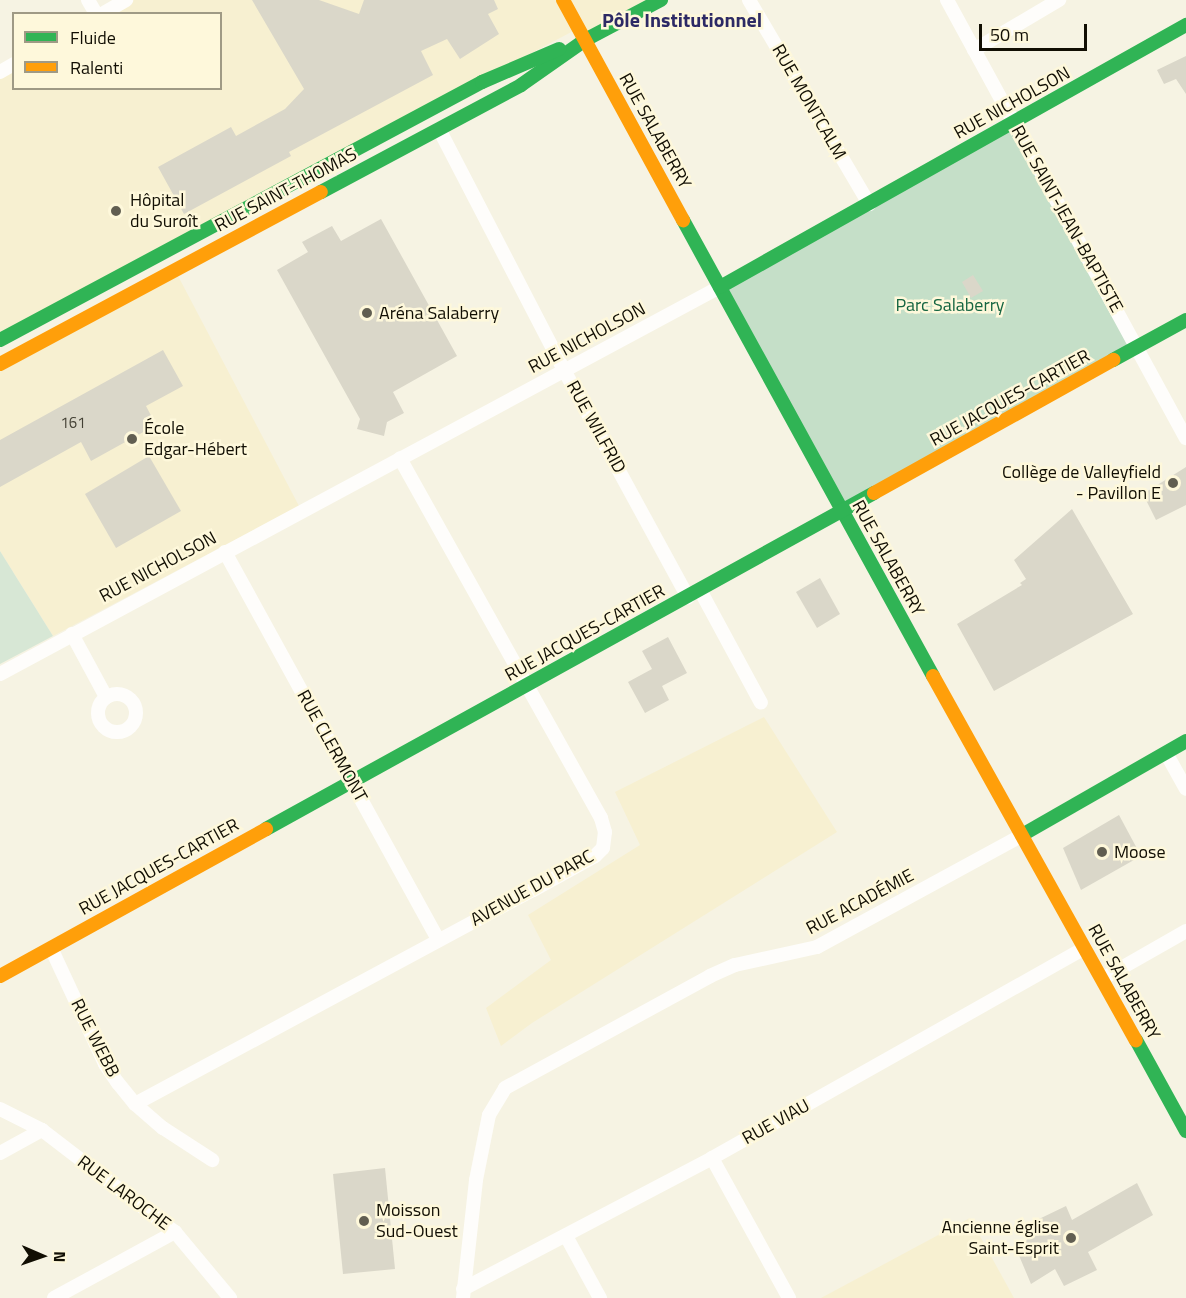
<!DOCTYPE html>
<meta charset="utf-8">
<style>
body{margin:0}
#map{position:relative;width:1186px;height:1298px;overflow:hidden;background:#f6f3e3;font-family:"Titillium Web",sans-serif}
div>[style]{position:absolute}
.built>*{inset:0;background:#f7f0d1}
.green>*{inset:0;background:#d7e7d5}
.forest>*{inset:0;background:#c5dfc8}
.building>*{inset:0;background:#dad7c9}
.street>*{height:14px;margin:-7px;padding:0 7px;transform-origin:7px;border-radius:7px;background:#fefdfb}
.street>.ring{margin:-7px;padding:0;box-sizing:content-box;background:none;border:14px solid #fefdfb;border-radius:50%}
.fast>*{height:14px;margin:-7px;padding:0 7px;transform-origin:7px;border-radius:7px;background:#30b455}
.slow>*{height:14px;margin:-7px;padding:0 7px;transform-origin:7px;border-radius:7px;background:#ff9f0a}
.dots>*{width:16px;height:16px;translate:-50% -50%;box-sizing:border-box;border:3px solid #fef8db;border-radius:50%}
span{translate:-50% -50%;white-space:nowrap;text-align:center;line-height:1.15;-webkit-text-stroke:5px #fef8db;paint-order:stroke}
.number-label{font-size:15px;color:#434034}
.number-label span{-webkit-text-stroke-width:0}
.street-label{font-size:18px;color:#110e03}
.poi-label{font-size:18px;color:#110e03}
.left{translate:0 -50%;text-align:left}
.right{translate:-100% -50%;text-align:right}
.park-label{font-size:18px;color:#156541}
.neighbourhood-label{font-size:20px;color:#2d2a65;font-weight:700}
.legend{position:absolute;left:12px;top:12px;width:210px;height:78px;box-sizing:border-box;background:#fef8db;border:2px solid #9f9a85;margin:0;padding:8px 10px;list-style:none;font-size:18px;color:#110e03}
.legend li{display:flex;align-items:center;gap:12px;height:30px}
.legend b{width:30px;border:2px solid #9f9a85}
.north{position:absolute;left:12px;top:1226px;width:60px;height:60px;-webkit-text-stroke:4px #fef8db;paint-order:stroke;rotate:92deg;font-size:16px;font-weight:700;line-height:24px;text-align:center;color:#110e03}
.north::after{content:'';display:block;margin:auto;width:21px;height:27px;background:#110e03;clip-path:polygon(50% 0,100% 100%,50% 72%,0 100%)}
.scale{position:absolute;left:979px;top:24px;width:108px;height:27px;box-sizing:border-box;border:3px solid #110e03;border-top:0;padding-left:8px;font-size:18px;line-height:21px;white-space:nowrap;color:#110e03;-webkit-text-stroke:4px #fef8db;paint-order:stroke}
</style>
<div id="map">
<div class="built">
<i style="clip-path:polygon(126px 0,562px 0,577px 29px,0 334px,0 72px,13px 64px,14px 88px,220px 88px,220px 14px,103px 13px)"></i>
<i style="clip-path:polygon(568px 0,650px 0,586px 34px)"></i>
<i style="clip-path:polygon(177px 274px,299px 506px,53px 636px,0 551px,0 371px)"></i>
<i style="clip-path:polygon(764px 717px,837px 832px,532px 1023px,501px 1046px,486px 1008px,551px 960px,528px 915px,640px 845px,615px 792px)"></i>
<i style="clip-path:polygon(970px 1218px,1014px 1298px,821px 1298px)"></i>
</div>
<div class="green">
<i style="clip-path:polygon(0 551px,53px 636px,0 664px)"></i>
</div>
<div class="forest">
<i style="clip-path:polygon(1014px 122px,1137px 348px,842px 512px,720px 287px)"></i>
</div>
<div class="building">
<i style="clip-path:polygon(252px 0,319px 0,359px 14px,364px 0,494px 0,498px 9px,488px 14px,499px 34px,460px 59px,447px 39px,421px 51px,433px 75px,289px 152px,291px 156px,184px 214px,158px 167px,231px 127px,236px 136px,285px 109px,304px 89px)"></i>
<i style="clip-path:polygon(1186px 56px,1186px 94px,1176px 79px,1164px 84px,1157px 70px)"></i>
<i style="clip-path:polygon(381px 219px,457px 356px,393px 392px,404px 413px,387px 422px,384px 436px,357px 429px,360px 419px,277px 270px,308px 252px,302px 242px,332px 226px,341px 241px)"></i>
<i style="clip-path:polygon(973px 275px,983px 291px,971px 298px,962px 282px)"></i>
<i style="clip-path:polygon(163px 350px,183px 386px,146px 406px,156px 425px,91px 461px,81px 442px,0 487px,0 440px)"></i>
<i style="clip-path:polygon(149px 456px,181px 511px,116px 548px,85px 494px)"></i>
<i style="clip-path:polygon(1186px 467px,1186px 505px,1156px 520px,1143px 494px)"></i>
<i style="clip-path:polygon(1072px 509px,1133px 614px,994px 691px,957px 624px,1022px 585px,1020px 583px,1026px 579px,1014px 560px)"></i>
<i style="clip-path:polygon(820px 578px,840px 614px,817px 628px,796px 592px)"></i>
<i style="clip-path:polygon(668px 637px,687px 673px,662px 686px,669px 700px,645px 713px,628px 682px,652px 669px,642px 651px)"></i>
<i style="clip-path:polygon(1119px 815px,1141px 856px,1081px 890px,1063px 848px)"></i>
<i style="clip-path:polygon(385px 1168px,395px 1269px,343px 1274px,333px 1174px)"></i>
<i style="clip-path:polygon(1137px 1183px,1153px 1215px,1088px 1252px,1097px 1270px,1064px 1286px,1055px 1269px,1031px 1284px,1015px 1246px,1045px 1230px,1039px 1219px,1066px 1206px,1072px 1220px)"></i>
</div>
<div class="street">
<i style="left:88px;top:0;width:16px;rotate:60deg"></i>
<i style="left:749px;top:0;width:237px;rotate:59.5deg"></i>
<i style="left:947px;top:0;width:499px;rotate:61.4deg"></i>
<i style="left:102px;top:14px;width:28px;rotate:-30deg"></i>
<i style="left:974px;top:50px;width:99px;rotate:-30.5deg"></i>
<i style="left:0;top:72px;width:16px;rotate:-30deg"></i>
<i style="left:439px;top:129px;width:271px;rotate:62.6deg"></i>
<i style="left:564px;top:370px;width:259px;rotate:61.4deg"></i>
<i style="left:225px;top:552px;width:443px;rotate:61.2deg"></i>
<i style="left:700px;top:590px;width:128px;rotate:61.6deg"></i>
<i style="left:72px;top:634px;width:72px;rotate:61.6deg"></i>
<i style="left:0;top:674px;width:817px;rotate:-28.26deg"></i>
<i class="ring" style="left:98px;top:694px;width:24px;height:24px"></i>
<i style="left:1166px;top:753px;width:41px;rotate:60.9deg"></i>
<i style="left:51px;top:948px;width:128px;rotate:65deg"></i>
<i style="left:105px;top:1064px;width:23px;rotate:56deg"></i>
<i style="left:118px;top:1083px;width:27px;rotate:51deg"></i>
<i style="left:135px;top:1104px;width:37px;rotate:41deg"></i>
<i style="left:163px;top:1128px;width:59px;rotate:33.1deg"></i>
<i style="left:1102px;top:979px;width:97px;rotate:-29.7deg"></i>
<i style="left:135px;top:1104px;width:452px;rotate:-28.3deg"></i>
<i style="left:533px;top:890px;width:71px;rotate:-28.7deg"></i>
<i style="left:595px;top:856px;width:11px;rotate:-45deg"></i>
<i style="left:603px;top:848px;width:16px;rotate:-83deg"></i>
<i style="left:605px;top:832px;width:15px;rotate:-106deg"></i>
<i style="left:601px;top:818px;width:412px;rotate:-119.2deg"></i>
<i style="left:0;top:1109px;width:47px;rotate:26.6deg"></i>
<i style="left:42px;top:1130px;width:168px;rotate:37.5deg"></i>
<i style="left:175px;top:1232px;width:86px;rotate:50.2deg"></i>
<i style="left:0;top:1153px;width:48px;rotate:-28.7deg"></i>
<i style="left:712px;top:1158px;width:160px;rotate:61.2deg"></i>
<i style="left:566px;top:1236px;width:71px;rotate:61.3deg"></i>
<i style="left:463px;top:1289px;width:281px;rotate:-27.7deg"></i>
<i style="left:712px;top:1158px;width:428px;rotate:-29.4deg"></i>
<i style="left:54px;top:1298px;width:138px;rotate:-28.6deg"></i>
<i style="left:463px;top:1298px;width:119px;rotate:-83.7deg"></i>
<i style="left:476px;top:1180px;width:66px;rotate:-78.7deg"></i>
<i style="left:489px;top:1115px;width:31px;rotate:-59deg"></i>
<i style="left:505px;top:1088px;width:234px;rotate:-28.6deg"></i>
<i style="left:710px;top:976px;width:27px;rotate:-24deg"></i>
<i style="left:735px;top:965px;width:84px;rotate:-12.4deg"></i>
<i style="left:817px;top:947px;width:234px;rotate:-28.6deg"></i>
</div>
<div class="fast">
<i style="left:321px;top:192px;width:227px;rotate:-28.1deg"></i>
<i style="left:521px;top:85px;width:78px;rotate:-35.1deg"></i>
<i style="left:585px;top:40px;width:86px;rotate:-27.8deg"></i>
<i style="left:683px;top:220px;width:520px;rotate:61.27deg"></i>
<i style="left:720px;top:287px;width:535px;rotate:-29.35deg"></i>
<i style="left:0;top:340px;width:547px;rotate:-28.16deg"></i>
<i style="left:482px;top:82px;width:84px;rotate:-23.2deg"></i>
<i style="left:1113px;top:360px;width:83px;rotate:-28.7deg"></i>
<i style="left:266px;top:829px;width:695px;rotate:-28.93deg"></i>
<i style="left:1022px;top:835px;width:189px;rotate:-29.8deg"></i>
<i style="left:1136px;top:1040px;width:104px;rotate:61.2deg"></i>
</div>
<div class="slow">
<i style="left:563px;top:0;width:251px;rotate:61.4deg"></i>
<i style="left:0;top:364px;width:364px;rotate:-28.2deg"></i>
<i style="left:874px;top:493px;width:274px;rotate:-29.1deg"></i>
<i style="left:933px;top:676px;width:417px;rotate:60.9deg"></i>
<i style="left:0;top:976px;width:304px;rotate:-28.9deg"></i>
</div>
<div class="dots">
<i style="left:116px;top:211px;background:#615e51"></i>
<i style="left:367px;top:313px;background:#615e51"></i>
<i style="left:132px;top:439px;background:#615e51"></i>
<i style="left:1173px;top:483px;background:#615e51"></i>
<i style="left:1102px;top:852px;background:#615e51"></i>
<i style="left:364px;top:1221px;background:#615e51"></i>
<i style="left:1071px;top:1238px;background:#615e51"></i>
</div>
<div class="number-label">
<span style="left:73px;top:423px">161</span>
</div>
<div class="street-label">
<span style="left:809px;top:102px;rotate:60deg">RUE MONTCALM</span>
<span style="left:1012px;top:103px;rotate:-29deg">RUE NICHOLSON</span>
<span style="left:655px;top:131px;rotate:61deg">RUE SALABERRY</span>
<span style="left:286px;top:190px;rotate:-28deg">RUE SAINT-THOMAS</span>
<span style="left:1067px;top:219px;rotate:61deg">RUE SAINT-JEAN-BAPTISTE</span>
<span style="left:587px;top:338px;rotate:-28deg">RUE NICHOLSON</span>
<span style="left:1010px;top:398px;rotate:-29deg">RUE JACQUES-CARTIER</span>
<span style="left:596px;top:427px;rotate:61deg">RUE WILFRID</span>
<span style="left:888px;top:558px;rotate:61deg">RUE SALABERRY</span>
<span style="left:158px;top:567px;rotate:-28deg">RUE NICHOLSON</span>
<span style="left:585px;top:633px;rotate:-29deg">RUE JACQUES-CARTIER</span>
<span style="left:332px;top:746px;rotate:61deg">RUE CLERMONT</span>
<span style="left:159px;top:867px;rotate:-29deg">RUE JACQUES-CARTIER</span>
<span style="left:532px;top:888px;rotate:-29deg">AVENUE DU PARC</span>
<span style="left:860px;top:902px;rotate:-28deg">RUE ACADÉMIE</span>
<span style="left:1124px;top:982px;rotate:61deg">RUE SALABERRY</span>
<span style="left:95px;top:1038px;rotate:63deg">RUE WEBB</span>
<span style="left:776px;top:1122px;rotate:-29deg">RUE VIAU</span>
<span style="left:124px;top:1193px;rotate:37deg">RUE LAROCHE</span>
</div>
<div class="poi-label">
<span class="left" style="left:130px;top:211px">Hôpital<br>du Suroît</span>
<span class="left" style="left:379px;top:313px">Aréna Salaberry</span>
<span class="left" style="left:144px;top:439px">École<br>Edgar-Hébert</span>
<span class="right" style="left:1161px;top:483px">Collège de Valleyfield<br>- Pavillon E</span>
<span class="left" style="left:1114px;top:852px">Moose</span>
<span class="left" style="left:376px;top:1221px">Moisson<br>Sud-Ouest</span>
<span class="right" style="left:1059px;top:1238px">Ancienne église<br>Saint-Esprit</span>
</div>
<div class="park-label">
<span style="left:950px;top:305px">Parc Salaberry</span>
</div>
<div class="neighbourhood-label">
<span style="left:682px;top:19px">Pôle Institutionnel</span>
</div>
<ul class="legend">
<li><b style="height:8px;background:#30b455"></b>Fluide</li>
<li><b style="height:8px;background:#ff9f0a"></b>Ralenti</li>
</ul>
<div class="north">N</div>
<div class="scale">50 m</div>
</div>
